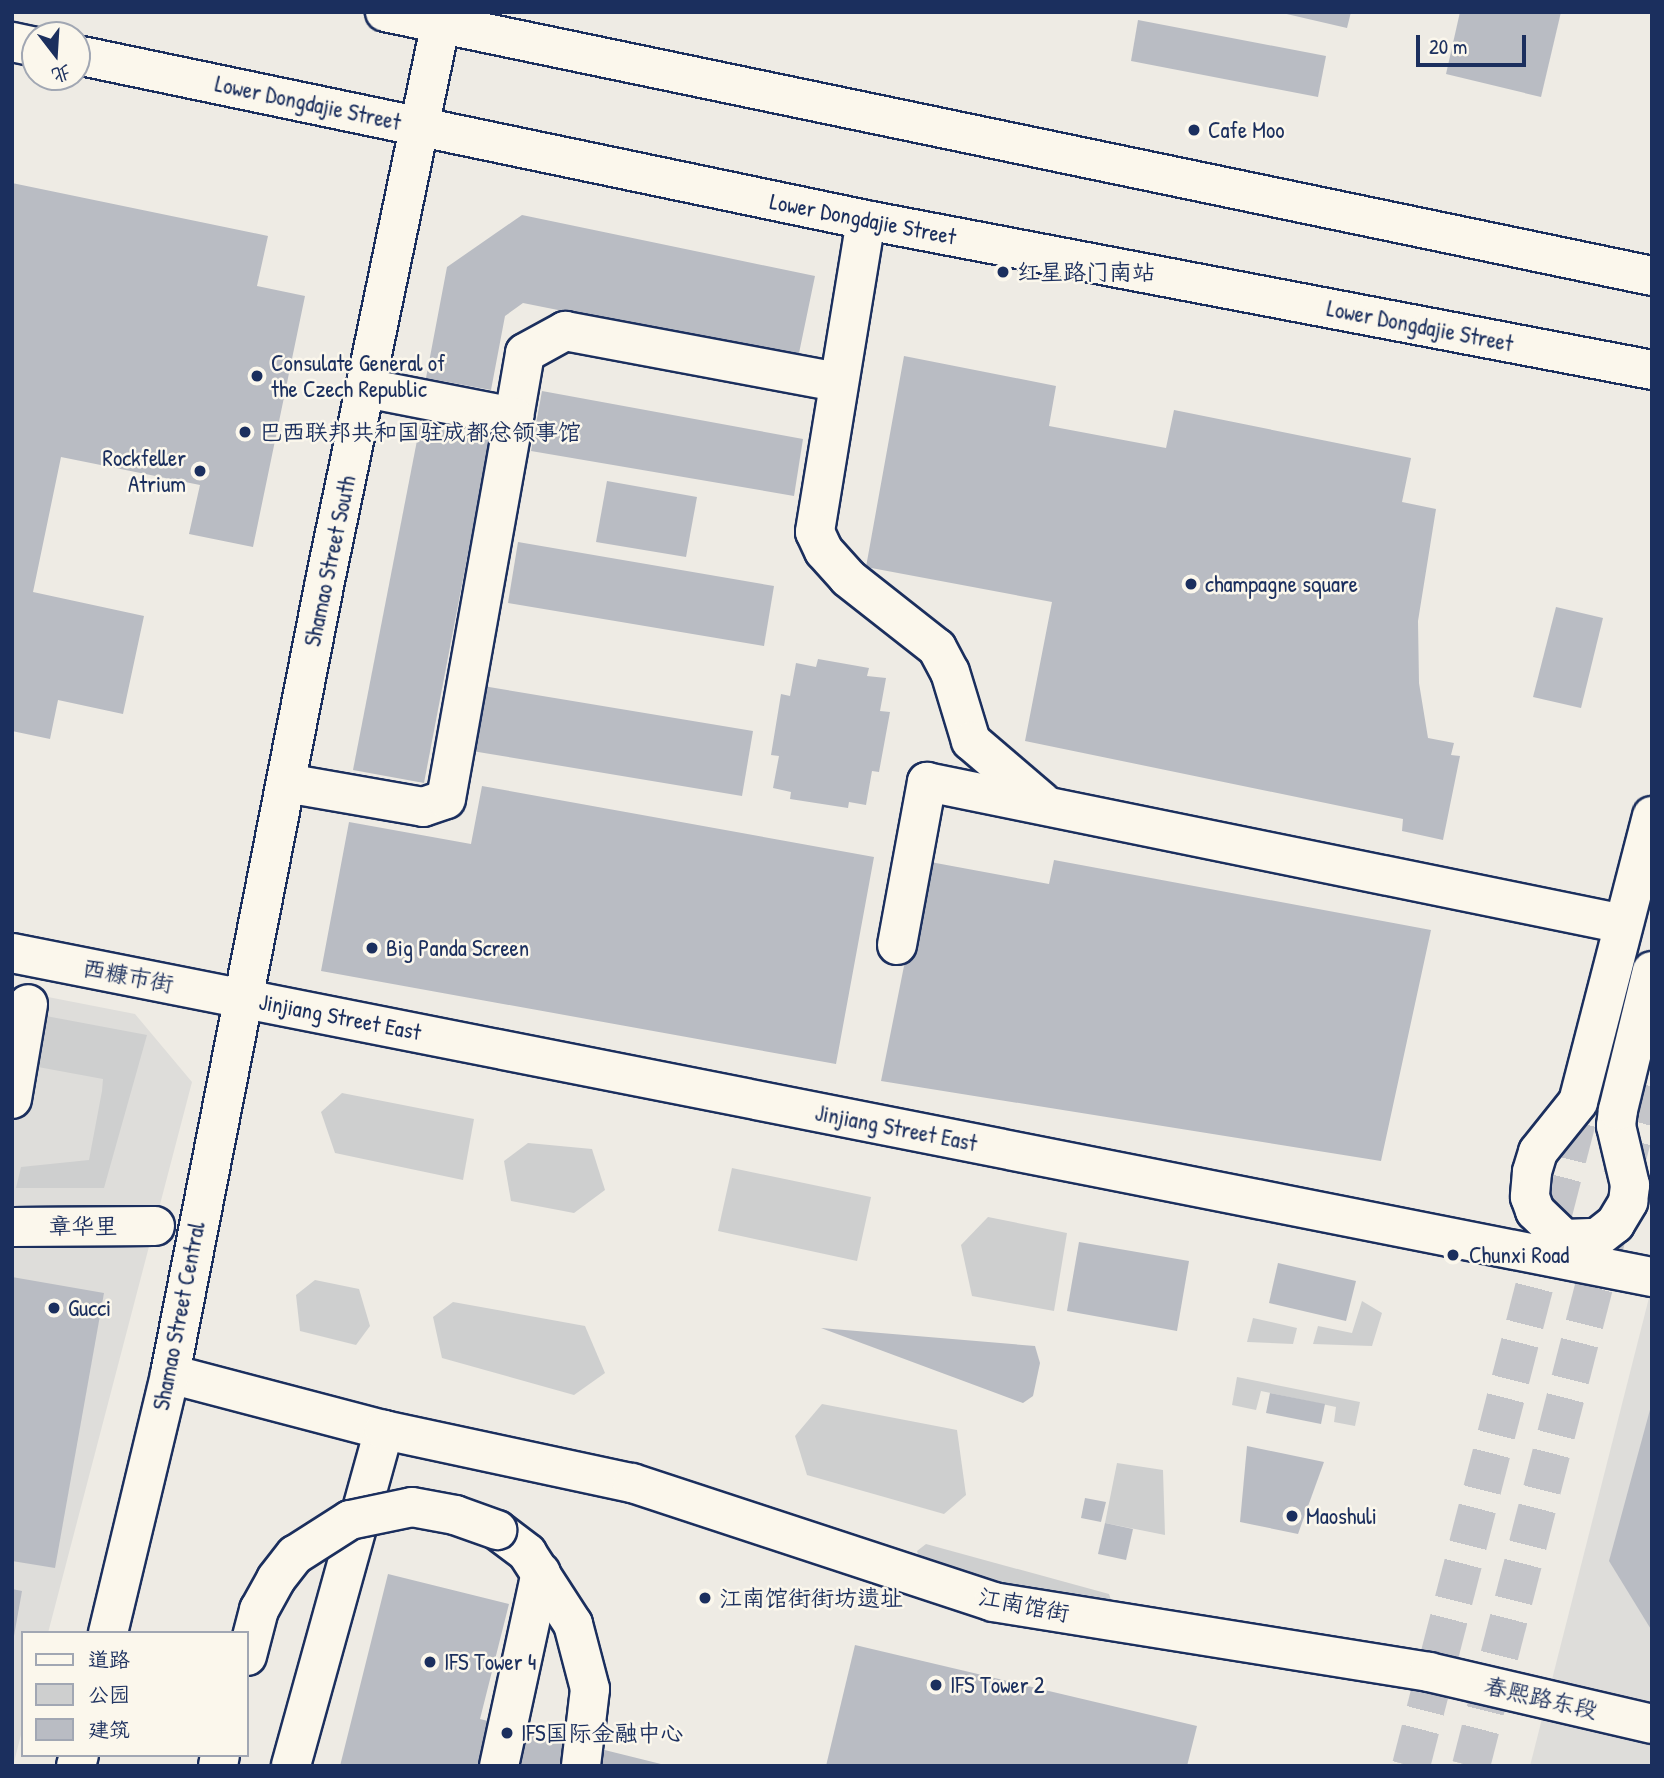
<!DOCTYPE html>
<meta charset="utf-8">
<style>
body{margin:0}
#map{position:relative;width:1664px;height:1778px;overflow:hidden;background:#eeebe4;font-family:"Patrick Hand","LXGW WenKai TC",sans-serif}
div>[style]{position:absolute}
.built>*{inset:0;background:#deddda}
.green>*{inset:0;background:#cecfcf}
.building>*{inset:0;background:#b9bcc3}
.major-tunnel>*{height:38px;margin-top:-19px;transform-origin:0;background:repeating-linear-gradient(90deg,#c4c5c9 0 38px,transparent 0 57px)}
.roads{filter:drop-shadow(2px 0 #1b2f5e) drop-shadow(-2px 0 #1b2f5e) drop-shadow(0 2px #1b2f5e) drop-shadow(0 -2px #1b2f5e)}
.minor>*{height:38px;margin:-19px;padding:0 19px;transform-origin:19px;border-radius:19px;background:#fbf7ec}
.major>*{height:38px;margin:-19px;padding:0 19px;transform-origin:19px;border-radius:19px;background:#fbf7ec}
.bridges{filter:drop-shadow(2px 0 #1b2f5e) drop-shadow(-2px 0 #1b2f5e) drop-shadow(0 2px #1b2f5e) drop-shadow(0 -2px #1b2f5e)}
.minor-bridge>*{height:38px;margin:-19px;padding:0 19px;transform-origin:19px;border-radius:19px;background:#fbf7ec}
.dots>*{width:19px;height:19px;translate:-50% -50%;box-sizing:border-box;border:4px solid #fbf7ec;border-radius:50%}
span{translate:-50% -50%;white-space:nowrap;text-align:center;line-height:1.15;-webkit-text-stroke:5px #fbf7ec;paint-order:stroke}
.street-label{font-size:23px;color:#1b2f5e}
.poi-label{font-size:23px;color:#1b2f5e}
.left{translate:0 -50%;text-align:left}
.right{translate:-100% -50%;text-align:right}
.frame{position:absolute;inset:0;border:14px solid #1b2f5e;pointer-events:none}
.legend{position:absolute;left:21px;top:1631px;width:228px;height:126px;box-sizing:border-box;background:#fbf7ec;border:2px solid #a1a7b3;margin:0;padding:9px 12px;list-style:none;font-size:21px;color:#1b2f5e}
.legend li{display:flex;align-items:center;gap:14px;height:35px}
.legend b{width:35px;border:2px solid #a1a7b3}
.north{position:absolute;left:21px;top:21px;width:70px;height:70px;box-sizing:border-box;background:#fbf7ec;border:2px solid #a1a7b3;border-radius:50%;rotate:163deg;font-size:19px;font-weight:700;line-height:28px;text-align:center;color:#1b2f5e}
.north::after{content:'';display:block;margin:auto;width:24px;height:32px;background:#1b2f5e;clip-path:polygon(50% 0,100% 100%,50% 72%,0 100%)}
.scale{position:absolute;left:1416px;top:35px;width:110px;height:32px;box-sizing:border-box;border:4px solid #1b2f5e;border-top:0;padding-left:9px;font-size:21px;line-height:24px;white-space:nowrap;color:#1b2f5e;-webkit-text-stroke:5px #fbf7ec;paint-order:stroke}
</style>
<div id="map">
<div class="built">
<i style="clip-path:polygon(12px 990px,135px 1014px,192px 1082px,48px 1633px,23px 1633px,23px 1727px,13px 1766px)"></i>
<i style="clip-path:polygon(1652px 1286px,1652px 1766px,1530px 1766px)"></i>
</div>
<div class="green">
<i style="clip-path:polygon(46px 1016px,147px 1035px,104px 1188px,16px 1188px,21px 1167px,89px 1160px,102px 1091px,103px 1079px,38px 1067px)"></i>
<i style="clip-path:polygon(342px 1093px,474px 1119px,463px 1180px,335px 1153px,321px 1112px)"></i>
<i style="clip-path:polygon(528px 1143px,592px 1149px,605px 1190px,574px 1213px,511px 1201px,504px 1161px)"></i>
<i style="clip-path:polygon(732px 1168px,871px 1197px,857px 1261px,718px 1231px)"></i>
<i style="clip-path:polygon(988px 1217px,1067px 1233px,1054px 1311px,972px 1296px,961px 1245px)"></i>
<i style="clip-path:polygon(315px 1280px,359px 1289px,370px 1326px,356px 1345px,300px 1331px,296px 1295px)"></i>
<i style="clip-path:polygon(1362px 1301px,1382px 1313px,1372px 1346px,1313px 1344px,1318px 1326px,1352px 1333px)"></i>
<i style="clip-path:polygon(453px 1302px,585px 1326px,605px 1373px,574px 1395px,442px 1358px,433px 1317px)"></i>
<i style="clip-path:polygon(1253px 1318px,1297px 1328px,1293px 1344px,1247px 1342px)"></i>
<i style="clip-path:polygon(1237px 1377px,1360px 1402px,1355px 1426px,1334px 1422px,1336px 1407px,1261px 1391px,1256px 1410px,1232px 1405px)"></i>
<i style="clip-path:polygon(822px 1404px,957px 1430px,966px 1495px,944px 1514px,807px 1475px,795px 1436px)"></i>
<i style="clip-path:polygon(1117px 1463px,1163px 1470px,1165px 1535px,1105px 1523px)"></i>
<i style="clip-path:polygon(926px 1544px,1109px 1594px,1113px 1606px,1104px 1613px,921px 1564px,917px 1551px)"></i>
</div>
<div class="building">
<i style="clip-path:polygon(1278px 12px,1351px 12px,1347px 28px)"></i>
<i style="clip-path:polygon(1460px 12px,1561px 12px,1541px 97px,1446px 74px)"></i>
<i style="clip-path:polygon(1138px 20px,1326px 56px,1318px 97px,1131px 61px)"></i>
<i style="clip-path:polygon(12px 183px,268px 236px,257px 286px,305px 296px,253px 547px,189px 534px,200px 485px,61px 457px,33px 592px,144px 616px,123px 714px,58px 700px,50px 739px,12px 731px)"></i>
<i style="clip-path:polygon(522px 215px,815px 276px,798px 358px,523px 303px,505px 316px,491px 390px,426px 378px,447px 267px)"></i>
<i style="clip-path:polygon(904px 356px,1056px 386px,1049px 426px,1166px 448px,1174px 410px,1411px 458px,1402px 502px,1436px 509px,1418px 621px,1419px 683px,1428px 738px,1454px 743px,1451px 755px,1460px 756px,1443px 840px,1402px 831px,1403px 819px,1025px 741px,1052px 602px,866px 567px)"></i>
<i style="clip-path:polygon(542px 391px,803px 439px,794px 496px,531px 451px)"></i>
<i style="clip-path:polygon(420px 425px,490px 438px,424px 783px,353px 770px)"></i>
<i style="clip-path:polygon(607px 481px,697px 497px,686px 557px,596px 542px)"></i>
<i style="clip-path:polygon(518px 542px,774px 586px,764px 646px,508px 603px)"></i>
<i style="clip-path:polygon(1556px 607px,1603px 618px,1581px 708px,1533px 697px)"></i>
<i style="clip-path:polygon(818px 659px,869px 668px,867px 676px,886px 678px,880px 711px,890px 712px,879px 772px,872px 771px,866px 805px,849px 802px,848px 808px,790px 799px,791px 792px,773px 788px,779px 756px,771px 755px,781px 694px,790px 696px,796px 663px,816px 667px)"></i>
<i style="clip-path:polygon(483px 686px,753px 731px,742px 796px,472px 751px)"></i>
<i style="clip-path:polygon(482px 786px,874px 857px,836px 1064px,321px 971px,349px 822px,471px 844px)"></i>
<i style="clip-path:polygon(1054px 860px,1431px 930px,1381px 1161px,881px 1081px,925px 861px,1049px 884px)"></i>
<i style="clip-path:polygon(1079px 1242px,1189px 1261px,1177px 1331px,1067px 1311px)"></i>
<i style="clip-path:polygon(1278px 1263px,1356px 1281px,1346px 1321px,1269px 1303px)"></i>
<i style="clip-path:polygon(12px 1277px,104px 1293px,55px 1568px,12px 1561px)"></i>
<i style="clip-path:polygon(821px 1328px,1035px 1346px,1040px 1363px,1033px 1396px,1023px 1403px)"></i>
<i style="clip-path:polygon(1270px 1393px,1325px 1404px,1321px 1424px,1266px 1413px)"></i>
<i style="clip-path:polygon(1651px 1406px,1652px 1406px,1652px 1631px,1609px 1561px)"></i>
<i style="clip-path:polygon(1247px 1446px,1324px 1462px,1298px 1534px,1240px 1522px)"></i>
<i style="clip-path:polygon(1085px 1498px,1106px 1502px,1101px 1522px,1081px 1518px)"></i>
<i style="clip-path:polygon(1105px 1523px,1133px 1529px,1126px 1560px,1098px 1554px)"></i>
<i style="clip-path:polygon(388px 1574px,509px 1604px,480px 1719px,669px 1766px,340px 1766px)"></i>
<i style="clip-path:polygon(12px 1589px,22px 1591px,14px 1636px,12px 1636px)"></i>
<i style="clip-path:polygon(855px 1645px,1197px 1726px,1187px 1766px,826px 1766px)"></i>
</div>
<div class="major-tunnel">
<i style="left:1622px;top:1177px;width:117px;rotate:-75.1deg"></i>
<i style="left:1411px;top:1766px;width:698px;rotate:-75.57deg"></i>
<i style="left:1471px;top:1766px;width:547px;rotate:-75.61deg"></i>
</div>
<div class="roads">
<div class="minor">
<i style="left:866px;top:220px;width:316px;rotate:99.3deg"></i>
<i style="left:815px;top:532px;width:21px;rotate:65deg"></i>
<i style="left:824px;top:551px;width:36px;rotate:48deg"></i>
<i style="left:848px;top:578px;width:113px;rotate:38.2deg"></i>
<i style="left:937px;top:648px;width:27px;rotate:62deg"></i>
<i style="left:950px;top:672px;width:72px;rotate:73.1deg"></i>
<i style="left:971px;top:741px;width:92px;rotate:40.6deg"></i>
<i style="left:514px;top:417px;width:65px;rotate:-80.2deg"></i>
<i style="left:525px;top:353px;width:46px;rotate:-28.8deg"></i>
<i style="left:565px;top:331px;width:277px;rotate:10.6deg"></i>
<i style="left:286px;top:783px;width:139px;rotate:9.9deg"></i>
<i style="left:423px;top:807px;width:24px;rotate:-19deg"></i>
<i style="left:446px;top:799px;width:388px;rotate:-79.9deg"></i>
<i style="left:514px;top:417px;width:151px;rotate:-168.9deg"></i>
<i style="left:1652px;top:816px;width:295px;rotate:104.5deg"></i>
<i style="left:1578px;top:1102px;width:64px;rotate:128.7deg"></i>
<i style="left:1538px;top:1152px;width:21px;rotate:107deg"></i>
<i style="left:1532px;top:1172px;width:25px;rotate:95deg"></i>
<i style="left:1530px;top:1197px;width:15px;rotate:70deg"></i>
<i style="left:1535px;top:1211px;width:40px;rotate:44deg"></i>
<i style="left:1564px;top:1239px;width:33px;rotate:-2deg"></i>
<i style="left:1597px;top:1238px;width:23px;rotate:-38deg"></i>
<i style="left:1615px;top:1224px;width:26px;rotate:-59deg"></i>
<i style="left:1628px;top:1202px;width:17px;rotate:-83deg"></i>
<i style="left:1630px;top:1185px;width:61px;rotate:-103.3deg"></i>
<i style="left:1616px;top:1126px;width:16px;rotate:-83deg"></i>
<i style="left:1618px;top:1110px;width:143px;rotate:-76.3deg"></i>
<i style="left:897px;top:945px;width:166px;rotate:-79.6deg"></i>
<i style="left:927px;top:782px;width:710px;rotate:11.53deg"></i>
<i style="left:12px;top:953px;width:1672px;rotate:11.18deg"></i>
<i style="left:12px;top:1099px;width:96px;rotate:-80.4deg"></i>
<i style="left:12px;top:1227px;width:143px;rotate:-0.4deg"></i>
<i style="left:170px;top:1374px;width:221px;rotate:14.7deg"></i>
<i style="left:384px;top:1430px;width:349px;rotate:105.5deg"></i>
<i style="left:384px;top:1430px;width:254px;rotate:12.1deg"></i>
<i style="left:632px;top:1483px;width:380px;rotate:18.2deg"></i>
<i style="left:993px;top:1602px;width:442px;rotate:9.1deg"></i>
<i style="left:1429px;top:1672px;width:229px;rotate:13.1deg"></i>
<i style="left:497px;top:1530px;width:38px;rotate:37deg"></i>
<i style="left:527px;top:1553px;width:85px;rotate:57.1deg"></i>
<i style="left:573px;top:1624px;width:67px;rotate:75.3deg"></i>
<i style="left:590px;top:1689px;width:78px;rotate:96.7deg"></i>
<i style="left:108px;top:1633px;width:266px;rotate:-76.5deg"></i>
<i style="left:170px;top:1374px;width:808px;rotate:-78.94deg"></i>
<i style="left:325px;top:581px;width:581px;rotate:-78.28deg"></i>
<i style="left:76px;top:1766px;width:11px;rotate:-75deg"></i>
<i style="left:218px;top:1766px;width:11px;rotate:-80deg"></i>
<i style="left:499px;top:1766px;width:198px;rotate:-77.8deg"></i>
</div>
<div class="major">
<i style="left:385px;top:12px;width:1294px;rotate:11.77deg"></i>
<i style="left:12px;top:42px;width:24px;rotate:12deg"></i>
<i style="left:77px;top:55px;width:806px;rotate:11.81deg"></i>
<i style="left:866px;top:220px;width:800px;rotate:10.8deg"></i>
</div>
</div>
<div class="bridges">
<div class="minor-bridge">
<i style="left:247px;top:1656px;width:48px;rotate:-75.4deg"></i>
<i style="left:259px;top:1610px;width:35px;rotate:-61deg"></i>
<i style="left:276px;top:1579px;width:31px;rotate:-52deg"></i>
<i style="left:295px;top:1555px;width:65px;rotate:-32.5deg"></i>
<i style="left:350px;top:1520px;width:63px;rotate:-11.8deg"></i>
<i style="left:412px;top:1507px;width:44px;rotate:10.5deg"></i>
<i style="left:455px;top:1515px;width:45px;rotate:19.7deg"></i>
</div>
</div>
<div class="dots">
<i style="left:1194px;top:130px;background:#1b2f5e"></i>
<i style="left:1003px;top:272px;background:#1b2f5e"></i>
<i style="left:257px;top:376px;background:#1b2f5e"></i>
<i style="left:245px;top:432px;background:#1b2f5e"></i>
<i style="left:200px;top:471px;background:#1b2f5e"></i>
<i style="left:1191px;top:584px;background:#1b2f5e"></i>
<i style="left:372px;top:948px;background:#1b2f5e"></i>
<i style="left:1453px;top:1255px;background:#1b2f5e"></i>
<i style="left:54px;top:1308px;background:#1b2f5e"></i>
<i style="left:1292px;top:1516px;background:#1b2f5e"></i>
<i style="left:705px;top:1598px;background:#1b2f5e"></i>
<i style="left:430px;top:1662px;background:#1b2f5e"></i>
<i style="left:936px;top:1685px;background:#1b2f5e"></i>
<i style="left:507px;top:1733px;background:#1b2f5e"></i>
</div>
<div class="street-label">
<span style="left:308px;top:103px;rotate:12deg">Lower Dongdajie Street</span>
<span style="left:863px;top:219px;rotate:11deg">Lower Dongdajie Street</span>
<span style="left:1420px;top:326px;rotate:11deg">Lower Dongdajie Street</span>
<span style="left:330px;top:561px;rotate:-78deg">Shamao Street South</span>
<span style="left:128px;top:976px;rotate:11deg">西糠市街</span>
<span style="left:340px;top:1017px;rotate:11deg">Jinjiang Street East</span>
<span style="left:896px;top:1128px;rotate:11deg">Jinjiang Street East</span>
<span style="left:83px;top:1226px">章华里</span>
<span style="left:179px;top:1316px;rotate:-79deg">Shamao Street Central</span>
<span style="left:1024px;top:1605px;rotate:11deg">江南馆街</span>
<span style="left:1541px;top:1698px;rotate:13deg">春熙路东段</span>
</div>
<div class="poi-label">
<span class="left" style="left:1208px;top:130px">Cafe Moo</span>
<span class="left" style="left:1017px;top:272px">红星路门南站</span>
<span class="left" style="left:271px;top:376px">Consulate General of<br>the Czech Republic</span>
<span class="left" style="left:259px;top:432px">巴西联邦共和国驻成都总领事馆</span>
<span class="right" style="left:186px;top:471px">Rockfeller<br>Atrium</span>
<span class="left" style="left:1205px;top:584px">champagne square</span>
<span class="left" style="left:386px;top:948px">Big Panda Screen</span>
<span class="left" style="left:1469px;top:1255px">Chunxi Road</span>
<span class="left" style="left:68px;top:1308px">Gucci</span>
<span class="left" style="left:1306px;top:1516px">Maoshuli</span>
<span class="left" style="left:719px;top:1598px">江南馆街街坊遗址</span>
<span class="left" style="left:444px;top:1662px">IFS Tower 4</span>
<span class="left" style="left:950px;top:1685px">IFS Tower 2</span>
<span class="left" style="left:521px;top:1733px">IFS国际金融中心</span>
</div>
<div class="frame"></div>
<ul class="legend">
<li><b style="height:9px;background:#fbf7ec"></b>道路</li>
<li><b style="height:19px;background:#cecfcf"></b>公园</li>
<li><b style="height:19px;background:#b9bcc3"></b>建筑</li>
</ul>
<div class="north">北</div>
<div class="scale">20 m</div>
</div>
